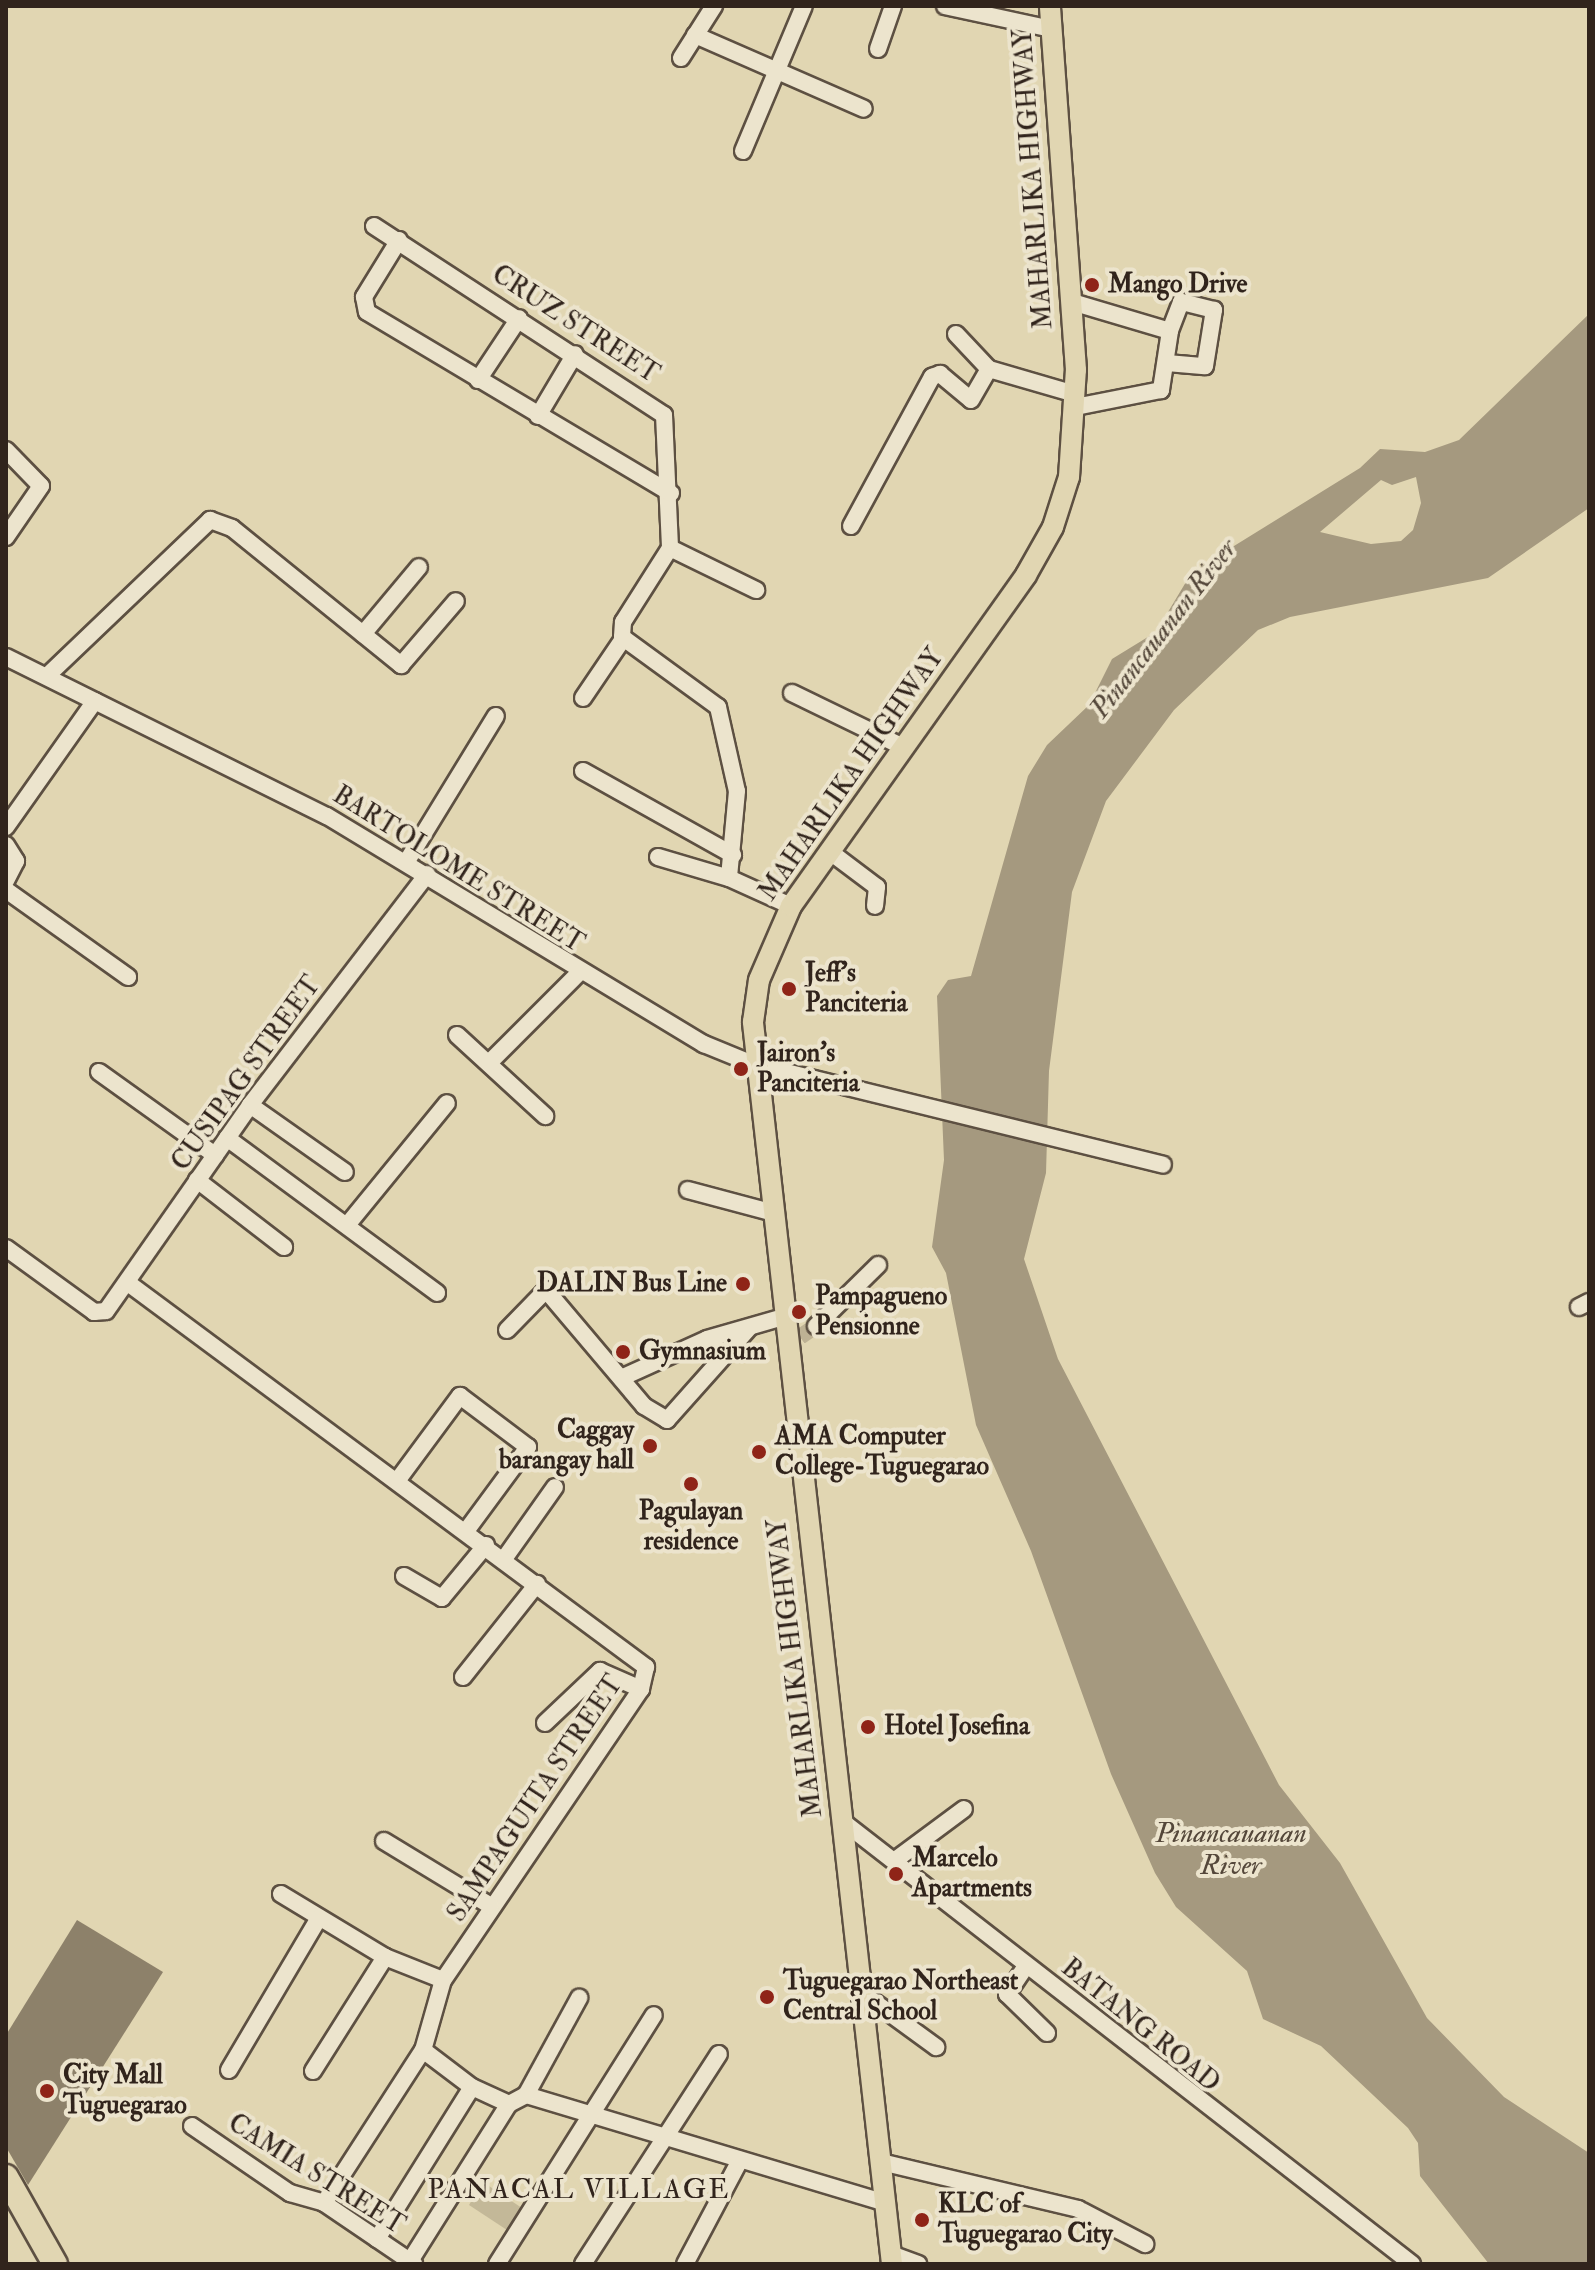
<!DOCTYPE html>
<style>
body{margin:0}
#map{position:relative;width:1595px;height:2270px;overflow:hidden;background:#e1d6b2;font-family:"IM FELL Double Pica",serif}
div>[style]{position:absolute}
.green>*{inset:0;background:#c3b898}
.water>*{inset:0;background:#a5997f}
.building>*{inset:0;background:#8d816a}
.minor-tunnel>*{height:16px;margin-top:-8px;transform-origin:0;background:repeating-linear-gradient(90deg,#beb294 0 16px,transparent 0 24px)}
.roads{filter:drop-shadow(2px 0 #5d5042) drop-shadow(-2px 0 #5d5042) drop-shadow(0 2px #5d5042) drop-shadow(0 -2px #5d5042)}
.minor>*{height:16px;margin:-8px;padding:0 8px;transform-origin:8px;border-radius:8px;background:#ece4cd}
.major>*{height:20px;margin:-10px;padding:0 10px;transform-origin:10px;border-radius:10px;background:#e1d6b2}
.highway>*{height:24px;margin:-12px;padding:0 12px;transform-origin:12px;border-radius:12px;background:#e1d6b2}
.dots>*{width:22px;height:22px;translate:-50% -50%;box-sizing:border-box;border:4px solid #ece4cd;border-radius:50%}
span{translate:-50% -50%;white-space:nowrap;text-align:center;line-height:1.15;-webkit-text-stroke:8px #ece4cd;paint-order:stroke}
.street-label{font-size:26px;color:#31241c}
.poi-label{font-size:26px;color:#31241c;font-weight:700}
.left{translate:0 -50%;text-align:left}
.right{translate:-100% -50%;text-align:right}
.water-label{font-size:28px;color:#54473a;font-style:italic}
.neighbourhood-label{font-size:28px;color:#31241c;letter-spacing:2px}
.frame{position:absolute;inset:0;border:8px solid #31241c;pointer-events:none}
</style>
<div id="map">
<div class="green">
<i style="clip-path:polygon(483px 2182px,525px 2210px,510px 2232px,469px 2205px)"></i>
</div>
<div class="water">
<i style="clip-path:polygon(evenodd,1589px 314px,1589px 508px,1488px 578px,1290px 617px,1258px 630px,1174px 710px,1106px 801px,1072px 892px,1049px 1071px,1046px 1173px,1024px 1259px,1058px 1359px,1279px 1785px,1340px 1863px,1427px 2018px,1504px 2097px,1589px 2153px,1589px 2264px,1489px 2264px,1420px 2176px,1418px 2143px,1408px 2128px,1321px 2046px,1263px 2019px,1247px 1971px,1176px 1907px,1155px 1873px,1111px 1774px,1031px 1551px,976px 1425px,946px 1273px,932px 1247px,944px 1160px,937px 996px,948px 980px,971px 976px,1028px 776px,1047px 745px,1089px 705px,1112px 659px,1156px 632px,1192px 572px,1360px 468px,1380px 449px,1425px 452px,1459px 440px,1589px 314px,1416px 477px,1421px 503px,1413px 530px,1401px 541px,1371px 544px,1320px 532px,1381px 480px,1392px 485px,1416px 477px)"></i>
</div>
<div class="building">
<i style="clip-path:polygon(77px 1920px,163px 1972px,28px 2185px,6px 2147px,6px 2035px)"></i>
</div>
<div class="minor-tunnel">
<i style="left:800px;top:1337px;width:19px;rotate:-35deg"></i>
</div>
<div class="roads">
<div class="minor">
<i style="left:945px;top:6px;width:108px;rotate:12.2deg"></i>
<i style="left:695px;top:35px;width:184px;rotate:23.6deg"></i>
<i style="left:878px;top:49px;width:46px;rotate:-70.8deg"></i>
<i style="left:681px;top:58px;width:62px;rotate:-57.6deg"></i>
<i style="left:743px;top:151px;width:157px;rotate:-67.2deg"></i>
<i style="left:374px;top:226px;width:346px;rotate:33.1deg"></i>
<i style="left:664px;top:415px;width:133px;rotate:87.4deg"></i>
<i style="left:670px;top:548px;width:88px;rotate:122.4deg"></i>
<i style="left:623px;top:622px;width:15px;rotate:94deg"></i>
<i style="left:622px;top:637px;width:119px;rotate:36.1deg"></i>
<i style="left:718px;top:707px;width:86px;rotate:77.3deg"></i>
<i style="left:737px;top:791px;width:87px;rotate:95.3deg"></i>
<i style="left:729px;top:878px;width:68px;rotate:24.3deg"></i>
<i style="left:399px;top:240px;width:67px;rotate:121.6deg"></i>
<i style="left:364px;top:297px;width:15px;rotate:79deg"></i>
<i style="left:367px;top:312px;width:354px;rotate:30.8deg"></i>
<i style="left:1072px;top:302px;width:102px;rotate:16.5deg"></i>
<i style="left:1170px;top:331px;width:60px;rotate:98.7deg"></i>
<i style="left:1161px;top:390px;width:88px;rotate:168.8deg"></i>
<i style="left:956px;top:334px;width:48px;rotate:46.7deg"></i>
<i style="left:989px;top:369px;width:90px;rotate:16.2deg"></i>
<i style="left:1167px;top:363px;width:38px;rotate:5deg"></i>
<i style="left:1205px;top:366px;width:57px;rotate:-80.9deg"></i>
<i style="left:1214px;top:310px;width:34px;rotate:-166deg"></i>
<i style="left:1181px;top:302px;width:31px;rotate:111deg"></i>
<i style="left:478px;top:380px;width:74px;rotate:-56.5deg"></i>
<i style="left:538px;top:416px;width:72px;rotate:-59.2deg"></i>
<i style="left:6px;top:450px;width:50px;rotate:45.8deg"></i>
<i style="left:41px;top:486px;width:62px;rotate:124.5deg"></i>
<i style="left:851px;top:526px;width:170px;rotate:-61.5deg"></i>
<i style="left:932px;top:377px;width:9px;rotate:-21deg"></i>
<i style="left:940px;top:374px;width:40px;rotate:40deg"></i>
<i style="left:971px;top:400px;width:36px;rotate:-60deg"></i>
<i style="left:670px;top:548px;width:96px;rotate:26deg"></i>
<i style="left:363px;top:634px;width:87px;rotate:-50.1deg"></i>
<i style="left:6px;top:657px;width:358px;rotate:26.4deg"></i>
<i style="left:327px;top:816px;width:441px;rotate:31.2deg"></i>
<i style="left:704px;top:1044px;width:53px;rotate:22.2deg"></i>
<i style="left:753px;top:1064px;width:422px;rotate:13.8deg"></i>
<i style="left:47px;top:676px;width:226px;rotate:-43.7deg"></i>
<i style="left:210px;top:520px;width:23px;rotate:20deg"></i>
<i style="left:232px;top:528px;width:218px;rotate:39deg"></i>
<i style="left:401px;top:665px;width:84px;rotate:-49.3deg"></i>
<i style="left:792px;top:693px;width:123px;rotate:25.9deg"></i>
<i style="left:583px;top:698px;width:71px;rotate:-55.9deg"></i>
<i style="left:583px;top:771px;width:172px;rotate:29.2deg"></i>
<i style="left:6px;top:827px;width:154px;rotate:-54.8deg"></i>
<i style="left:6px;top:845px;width:19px;rotate:58deg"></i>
<i style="left:16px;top:861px;width:22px;rotate:117deg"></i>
<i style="left:829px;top:851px;width:60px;rotate:36.9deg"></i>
<i style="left:877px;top:887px;width:19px;rotate:96deg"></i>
<i style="left:658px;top:857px;width:74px;rotate:16.5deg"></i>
<i style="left:407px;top:861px;width:170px;rotate:-58.5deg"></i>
<i style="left:6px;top:890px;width:150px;rotate:35.5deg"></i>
<i style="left:457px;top:1035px;width:120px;rotate:42.6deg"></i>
<i style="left:489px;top:1063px;width:127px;rotate:-45deg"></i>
<i style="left:99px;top:1072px;width:143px;rotate:35.6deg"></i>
<i style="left:250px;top:1105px;width:116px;rotate:35.2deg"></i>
<i style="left:227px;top:1138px;width:261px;rotate:36.4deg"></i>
<i style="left:197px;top:1180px;width:110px;rotate:37.6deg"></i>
<i style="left:688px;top:1190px;width:85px;rotate:15deg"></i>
<i style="left:348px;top:1224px;width:156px;rotate:-50.7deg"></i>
<i style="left:6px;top:1248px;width:109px;rotate:36deg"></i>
<i style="left:94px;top:1312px;width:12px;rotate:-5deg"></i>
<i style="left:106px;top:1311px;width:251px;rotate:-55deg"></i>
<i style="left:250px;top:1105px;width:291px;rotate:-52.5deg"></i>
<i style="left:128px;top:1283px;width:645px;rotate:36.55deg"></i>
<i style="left:646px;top:1667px;width:23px;rotate:103deg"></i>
<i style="left:641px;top:1689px;width:352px;rotate:124.2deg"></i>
<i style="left:443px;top:1980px;width:73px;rotate:105.9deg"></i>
<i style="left:423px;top:2050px;width:61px;rotate:37.1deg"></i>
<i style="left:472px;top:2087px;width:41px;rotate:24.7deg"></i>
<i style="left:509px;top:2104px;width:19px;rotate:-28deg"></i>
<i style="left:526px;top:2095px;width:376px;rotate:16.7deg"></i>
<i style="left:1579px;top:1307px;width:11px;rotate:-27deg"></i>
<i style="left:816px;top:1326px;width:87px;rotate:-44.5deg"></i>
<i style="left:507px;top:1330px;width:56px;rotate:-45.7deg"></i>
<i style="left:546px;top:1290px;width:152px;rotate:49.8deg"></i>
<i style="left:644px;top:1406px;width:27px;rotate:31deg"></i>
<i style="left:667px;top:1420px;width:123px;rotate:-48.3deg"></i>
<i style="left:621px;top:1378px;width:94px;rotate:-24.4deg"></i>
<i style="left:707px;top:1339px;width:79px;rotate:-16.1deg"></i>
<i style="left:397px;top:1481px;width:106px;rotate:-53.5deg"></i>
<i style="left:460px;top:1396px;width:85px;rotate:36.9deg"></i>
<i style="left:528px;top:1447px;width:104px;rotate:126.4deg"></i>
<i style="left:504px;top:1559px;width:88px;rotate:-54.7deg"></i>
<i style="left:404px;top:1576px;width:44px;rotate:30.1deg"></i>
<i style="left:442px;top:1598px;width:69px;rotate:-50.3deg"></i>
<i style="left:463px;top:1677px;width:119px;rotate:-51.5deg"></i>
<i style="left:545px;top:1723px;width:76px;rotate:-43.4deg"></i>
<i style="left:600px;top:1671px;width:45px;rotate:23.7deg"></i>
<i style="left:842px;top:1821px;width:722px;rotate:37.85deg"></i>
<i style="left:384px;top:1841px;width:125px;rotate:31.3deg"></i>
<i style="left:894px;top:1861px;width:87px;rotate:-36.6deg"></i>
<i style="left:281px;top:1894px;width:122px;rotate:31.2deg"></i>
<i style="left:385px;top:1957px;width:62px;rotate:21.6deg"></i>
<i style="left:1026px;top:1966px;width:34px;rotate:124deg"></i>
<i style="left:1007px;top:1994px;width:56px;rotate:44.3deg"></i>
<i style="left:862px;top:1993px;width:92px;rotate:36.1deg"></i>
<i style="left:229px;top:2070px;width:177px;rotate:-59.4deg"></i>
<i style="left:313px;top:2071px;width:135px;rotate:-57.7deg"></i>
<i style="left:526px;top:2095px;width:111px;rotate:-61.3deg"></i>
<i style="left:192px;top:2126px;width:119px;rotate:34.4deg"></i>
<i style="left:290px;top:2193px;width:35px;rotate:16deg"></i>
<i style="left:324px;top:2203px;width:109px;rotate:34.1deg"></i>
<i style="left:881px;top:2162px;width:203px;rotate:13.4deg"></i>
<i style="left:1078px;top:2209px;width:76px;rotate:27.6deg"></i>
<i style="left:324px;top:2203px;width:182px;rotate:-57.1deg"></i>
<i style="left:377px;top:2239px;width:179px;rotate:-58deg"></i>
<i style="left:891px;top:2254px;width:29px;rotate:20deg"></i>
<i style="left:410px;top:2261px;width:186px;rotate:-57.8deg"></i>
<i style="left:497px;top:2264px;width:294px;rotate:-57.8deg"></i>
<i style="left:583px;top:2264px;width:250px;rotate:-57.1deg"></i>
<i style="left:685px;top:2264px;width:118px;rotate:-62.1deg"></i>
</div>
<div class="major">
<i style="left:892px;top:2264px;width:1250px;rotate:-96.39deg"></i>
<i style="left:753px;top:1022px;width:42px;rotate:-81.9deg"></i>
<i style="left:759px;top:980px;width:81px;rotate:-66.6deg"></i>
<i style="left:791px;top:906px;width:406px;rotate:-54.6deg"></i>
<i style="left:1026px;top:575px;width:55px;rotate:-60.6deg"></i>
<i style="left:1053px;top:527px;width:52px;rotate:-72.3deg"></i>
<i style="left:1069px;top:477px;width:107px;rotate:-86.3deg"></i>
<i style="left:1076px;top:370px;width:365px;rotate:-94.1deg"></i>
</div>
<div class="highway">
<i style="left:6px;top:2177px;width:100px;rotate:60.6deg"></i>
</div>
</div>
<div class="dots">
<i style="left:1092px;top:285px;background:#8f2418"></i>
<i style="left:789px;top:989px;background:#8f2418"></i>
<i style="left:741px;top:1069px;background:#8f2418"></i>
<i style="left:743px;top:1284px;background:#8f2418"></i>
<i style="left:799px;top:1312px;background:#8f2418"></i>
<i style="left:623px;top:1352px;background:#8f2418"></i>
<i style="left:650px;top:1446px;background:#8f2418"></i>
<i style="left:759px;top:1452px;background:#8f2418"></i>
<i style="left:691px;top:1484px;background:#8f2418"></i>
<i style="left:868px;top:1727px;background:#8f2418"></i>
<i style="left:896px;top:1874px;background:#8f2418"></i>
<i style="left:767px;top:1997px;background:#8f2418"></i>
<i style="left:47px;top:2091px;background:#8f2418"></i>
<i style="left:922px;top:2220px;background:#8f2418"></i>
</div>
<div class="street-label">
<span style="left:1034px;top:179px;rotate:-94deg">MAHARLIKA HIGHWAY</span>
<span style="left:575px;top:325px;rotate:33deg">CRUZ STREET</span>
<span style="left:852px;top:775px;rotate:-55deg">MAHARLIKA HIGHWAY</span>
<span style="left:458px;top:870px;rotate:32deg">BARTOLOME STREET</span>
<span style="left:247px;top:1074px;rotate:-54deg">CUSIPAG STREET</span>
<span style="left:796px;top:1668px;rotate:-97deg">MAHARLIKA HIGHWAY</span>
<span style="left:536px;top:1799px;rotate:-56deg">SAMPAGUITA STREET</span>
<span style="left:1140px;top:2026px;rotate:39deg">BATANG ROAD</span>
<span style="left:316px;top:2175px;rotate:32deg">CAMIA STREET</span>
</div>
<div class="poi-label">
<span class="left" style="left:1108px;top:285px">Mango Drive</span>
<span class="left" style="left:805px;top:989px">Jeff's<br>Panciteria</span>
<span class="left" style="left:757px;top:1069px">Jairon's<br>Panciteria</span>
<span class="right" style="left:727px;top:1284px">DALIN Bus Line</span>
<span class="left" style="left:815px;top:1312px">Pampagueno<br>Pensionne</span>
<span class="left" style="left:639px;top:1352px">Gymnasium</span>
<span class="right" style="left:634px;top:1446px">Caggay<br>barangay hall</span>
<span class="left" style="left:775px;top:1452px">AMA Computer<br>College-Tuguegarao</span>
<span style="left:691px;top:1527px">Pagulayan<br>residence</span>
<span class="left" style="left:884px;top:1727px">Hotel Josefina</span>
<span class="left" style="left:912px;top:1874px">Marcelo<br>Apartments</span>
<span class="left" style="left:783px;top:1997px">Tuguegarao Northeast<br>Central School</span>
<span class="left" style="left:63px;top:2091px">City Mall<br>Tuguegarao</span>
<span class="left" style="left:938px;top:2220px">KLC of<br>Tuguegarao City</span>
</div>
<div class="water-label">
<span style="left:1164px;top:629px;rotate:-52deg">Pinancauanan River</span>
<span style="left:1231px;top:1850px">Pinancauanan<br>River</span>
</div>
<div class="neighbourhood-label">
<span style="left:579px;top:2190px">PANACAL VILLAGE</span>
</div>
<div class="frame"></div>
</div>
